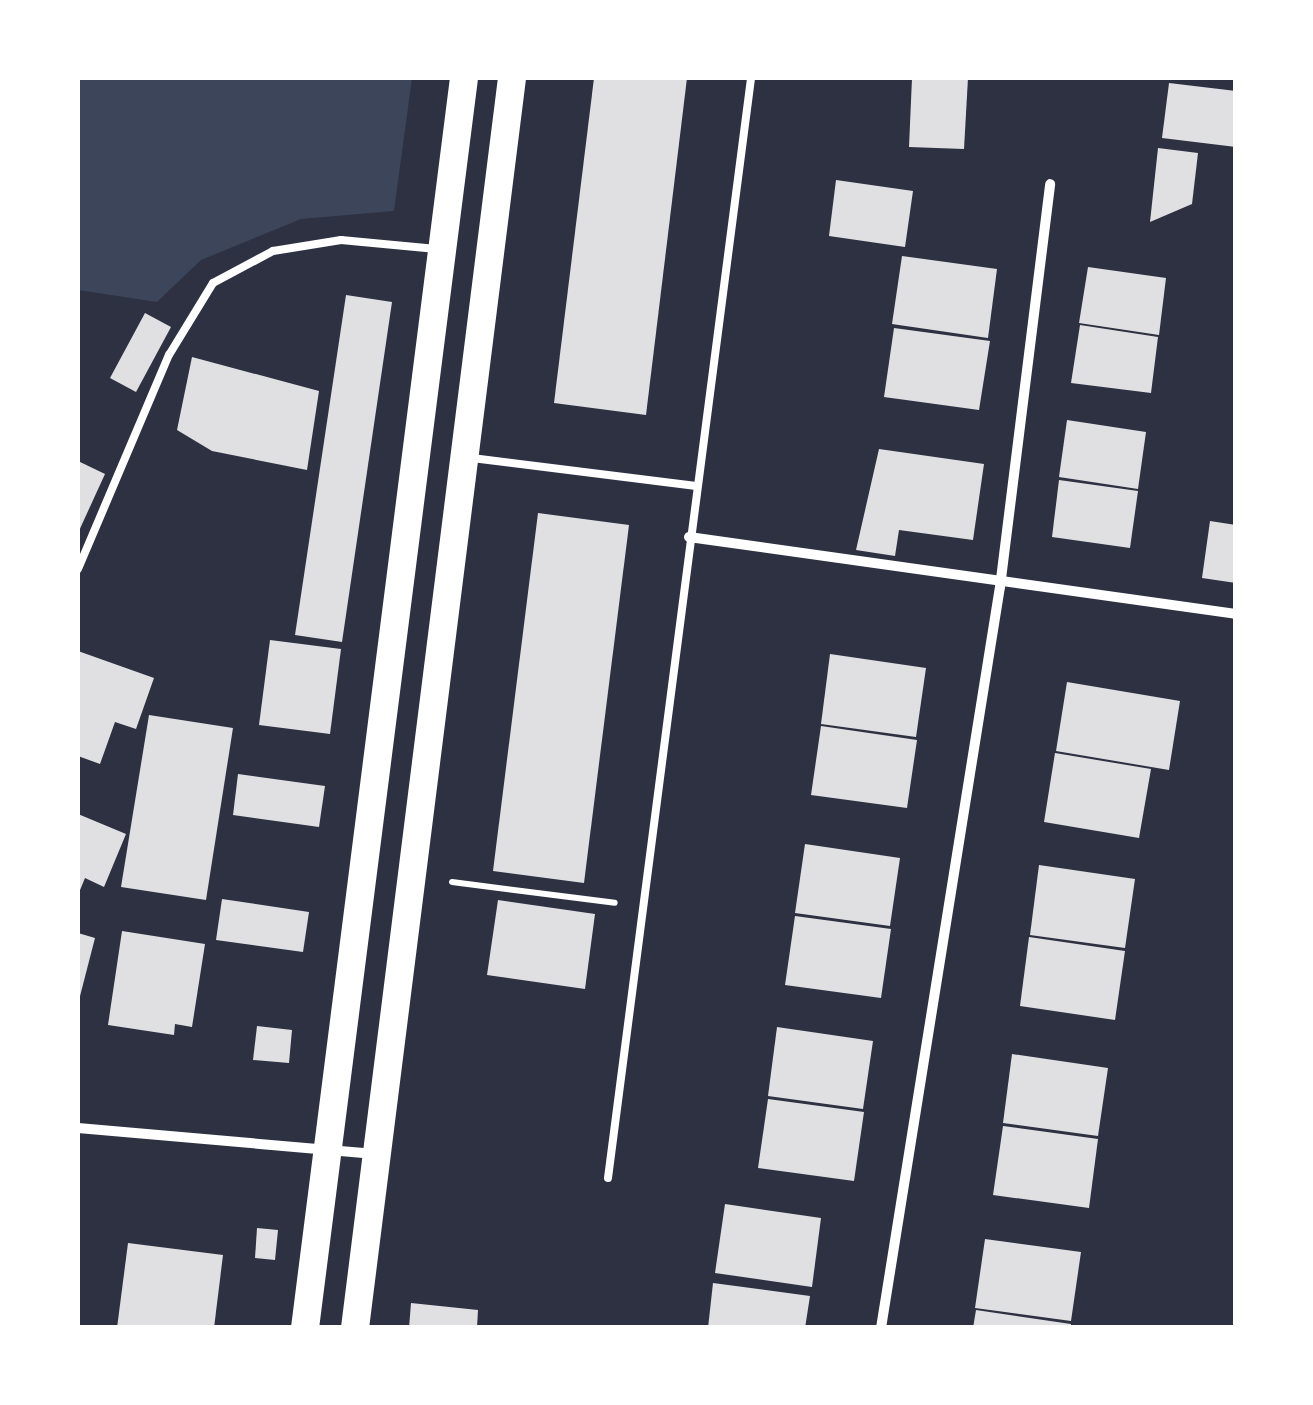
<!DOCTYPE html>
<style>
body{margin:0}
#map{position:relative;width:1313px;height:1405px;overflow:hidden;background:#2d3142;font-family:"Nunito Sans",sans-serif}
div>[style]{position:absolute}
.green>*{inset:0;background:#3c4559}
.building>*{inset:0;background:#e0e0e3}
.path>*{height:6px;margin:-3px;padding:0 3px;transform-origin:3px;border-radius:3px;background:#fff}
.service>*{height:8px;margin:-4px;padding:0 4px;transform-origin:4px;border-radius:4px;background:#fff}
.minor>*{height:10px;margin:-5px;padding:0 5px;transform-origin:5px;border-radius:5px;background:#fff}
.trunk>*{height:28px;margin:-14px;padding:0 14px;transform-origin:14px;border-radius:14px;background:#fff}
span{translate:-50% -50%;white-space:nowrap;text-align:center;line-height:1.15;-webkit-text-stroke:9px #fff;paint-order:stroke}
.frame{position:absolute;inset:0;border:80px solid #fff;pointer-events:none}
</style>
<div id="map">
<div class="green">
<i style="clip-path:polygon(78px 78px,412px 78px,394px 211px,301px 219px,201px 260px,157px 302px,78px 290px)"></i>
</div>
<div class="building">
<i style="clip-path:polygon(594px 78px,687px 78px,646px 415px,554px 403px)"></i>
<i style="clip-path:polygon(912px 78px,968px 78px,964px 149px,909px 147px)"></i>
<i style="clip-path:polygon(1169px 83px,1236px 91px,1236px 147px,1162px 138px)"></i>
<i style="clip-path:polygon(1158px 148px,1198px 153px,1192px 204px,1150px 222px)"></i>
<i style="clip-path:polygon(836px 180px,913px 191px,905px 247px,829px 236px)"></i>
<i style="clip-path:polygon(902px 256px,997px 269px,988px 338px,892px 324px)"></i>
<i style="clip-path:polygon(1088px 267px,1166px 278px,1159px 335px,1079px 323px)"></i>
<i style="clip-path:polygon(346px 295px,392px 302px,342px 642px,295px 635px)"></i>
<i style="clip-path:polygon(145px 313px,171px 327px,136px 392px,110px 378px)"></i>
<i style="clip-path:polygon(1080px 325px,1158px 337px,1151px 393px,1071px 383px)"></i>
<i style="clip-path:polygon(894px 328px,990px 341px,979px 410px,884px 397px)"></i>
<i style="clip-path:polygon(192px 357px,319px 391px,307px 470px,212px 451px,177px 430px)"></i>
<i style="clip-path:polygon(1067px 420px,1146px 432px,1138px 489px,1059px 477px)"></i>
<i style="clip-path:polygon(879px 449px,984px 464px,973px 540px,899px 530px,895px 556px,856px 550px)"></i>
<i style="clip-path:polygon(78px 461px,105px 474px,78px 533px)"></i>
<i style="clip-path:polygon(1059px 480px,1138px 491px,1130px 548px,1052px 537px)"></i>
<i style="clip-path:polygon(538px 513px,629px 525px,584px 883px,493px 871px)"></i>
<i style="clip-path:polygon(1210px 521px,1236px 525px,1236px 583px,1202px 578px)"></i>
<i style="clip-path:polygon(270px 640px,341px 649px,330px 734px,259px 725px)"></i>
<i style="clip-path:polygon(78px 651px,154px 678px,136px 729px,115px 722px,100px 764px,78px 756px)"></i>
<i style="clip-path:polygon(830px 654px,926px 668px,916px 737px,821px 724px)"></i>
<i style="clip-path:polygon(1067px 682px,1180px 701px,1169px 770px,1056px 751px)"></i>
<i style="clip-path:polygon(149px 715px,233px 728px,206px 900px,121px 887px)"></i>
<i style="clip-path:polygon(821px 726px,917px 740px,907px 808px,811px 795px)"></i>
<i style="clip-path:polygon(1055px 753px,1151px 769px,1139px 838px,1044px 822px)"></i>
<i style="clip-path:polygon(238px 774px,325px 786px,319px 827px,233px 815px)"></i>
<i style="clip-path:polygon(78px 814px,126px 834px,104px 887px,85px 878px,78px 895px)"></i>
<i style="clip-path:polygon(805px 844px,900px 858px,890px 926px,795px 913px)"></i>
<i style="clip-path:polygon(1039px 865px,1135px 879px,1125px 948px,1030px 935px)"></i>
<i style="clip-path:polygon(222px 899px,309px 912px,303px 952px,216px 940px)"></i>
<i style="clip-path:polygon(498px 900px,595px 914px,585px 989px,487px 975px)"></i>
<i style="clip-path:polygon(795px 916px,891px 929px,881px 998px,785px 985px)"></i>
<i style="clip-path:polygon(122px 931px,205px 944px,192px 1027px,175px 1024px,174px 1035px,108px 1025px)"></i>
<i style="clip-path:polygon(78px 933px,95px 938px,79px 1000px,78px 1000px)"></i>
<i style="clip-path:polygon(1029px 937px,1125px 951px,1115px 1020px,1020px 1006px)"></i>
<i style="clip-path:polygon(257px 1026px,292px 1030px,289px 1063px,253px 1060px)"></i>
<i style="clip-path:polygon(777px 1027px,873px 1041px,863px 1109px,768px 1096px)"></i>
<i style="clip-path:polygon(1012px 1054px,1108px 1068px,1098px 1136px,1003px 1123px)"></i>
<i style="clip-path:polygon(768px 1099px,864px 1112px,854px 1181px,758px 1168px)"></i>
<i style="clip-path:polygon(1003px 1126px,1098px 1139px,1089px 1208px,993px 1195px)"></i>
<i style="clip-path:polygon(725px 1204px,821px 1218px,812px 1287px,715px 1273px)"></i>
<i style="clip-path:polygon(257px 1228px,278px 1230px,275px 1260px,255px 1258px)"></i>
<i style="clip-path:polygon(985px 1239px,1081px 1252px,1071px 1321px,975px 1308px)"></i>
<i style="clip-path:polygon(128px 1243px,223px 1255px,214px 1328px,117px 1328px)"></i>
<i style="clip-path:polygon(713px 1283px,810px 1296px,805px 1328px,708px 1328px)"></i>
<i style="clip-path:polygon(411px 1303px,478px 1310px,477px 1328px,409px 1328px)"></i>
<i style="clip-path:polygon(976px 1310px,1071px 1324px,1071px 1328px,973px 1328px)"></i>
</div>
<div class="path">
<i style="left:452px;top:882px;width:164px;rotate:7.3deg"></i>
</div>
<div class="service">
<i style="left:472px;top:458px;width:226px;rotate:7.1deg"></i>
<i style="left:78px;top:569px;width:233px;rotate:-67deg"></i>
<i style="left:169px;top:355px;width:84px;rotate:-58.6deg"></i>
<i style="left:213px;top:283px;width:68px;rotate:-28.1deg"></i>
<i style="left:273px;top:251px;width:69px;rotate:-9.2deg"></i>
<i style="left:341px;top:240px;width:96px;rotate:5.4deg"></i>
<i style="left:608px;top:1178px;width:1109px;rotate:-82.59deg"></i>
</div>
<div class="minor">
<i style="left:689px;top:537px;width:552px;rotate:8.01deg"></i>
<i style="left:78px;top:1128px;width:298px;rotate:5deg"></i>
<i style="left:881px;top:1328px;width:750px;rotate:-80.88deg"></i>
<i style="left:1000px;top:587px;width:406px;rotate:-82.9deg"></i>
</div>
<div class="trunk">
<i style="left:305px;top:1328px;width:1260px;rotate:-82.75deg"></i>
<i style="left:355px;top:1328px;width:1260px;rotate:-82.84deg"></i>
</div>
<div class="frame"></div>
</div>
